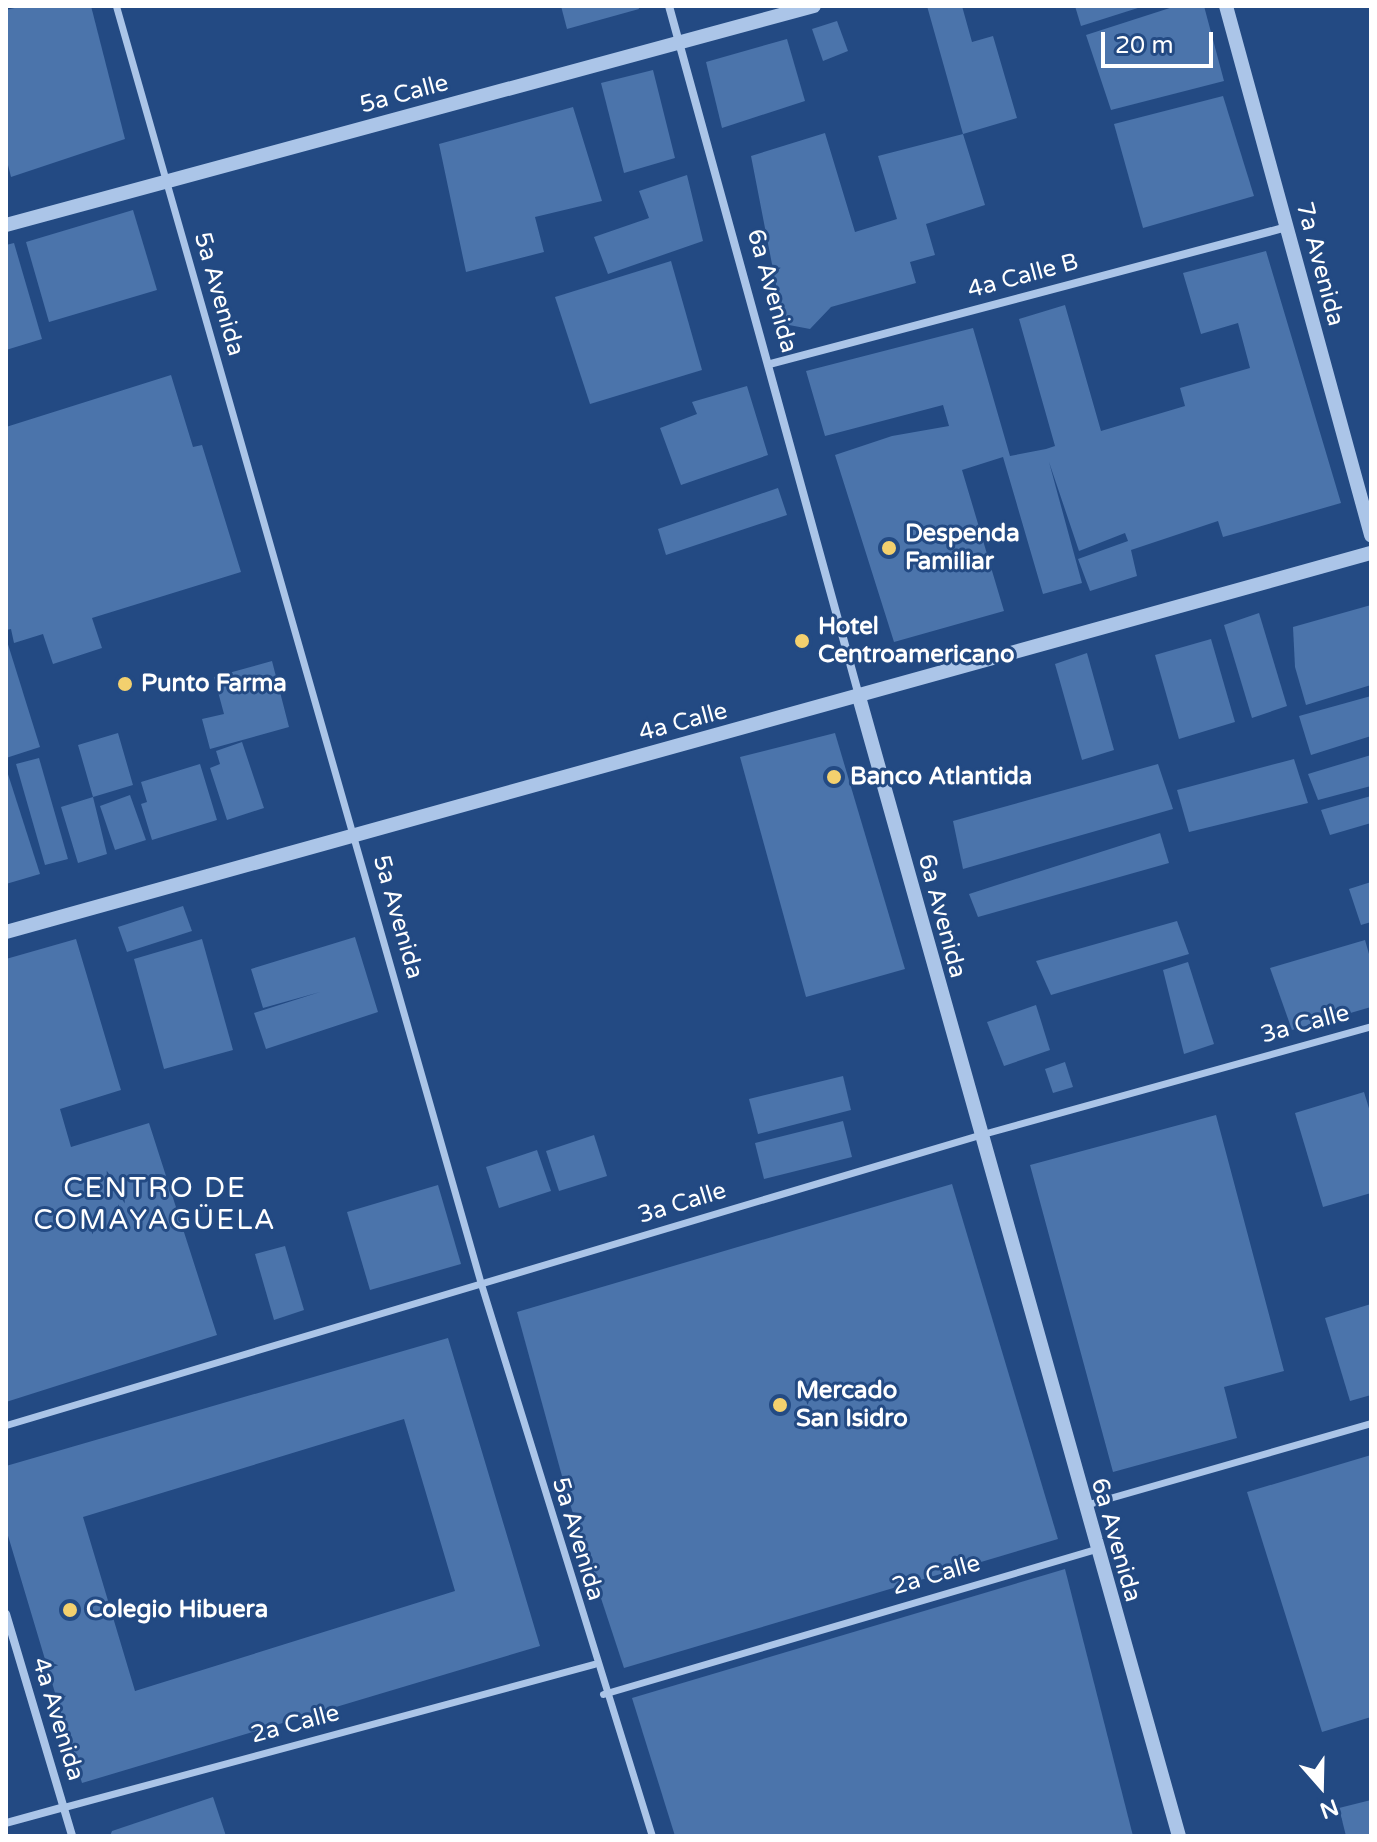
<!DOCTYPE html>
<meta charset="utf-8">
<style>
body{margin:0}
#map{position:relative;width:1377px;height:1842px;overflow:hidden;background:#234a83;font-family:"Varela Round",sans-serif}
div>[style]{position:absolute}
.building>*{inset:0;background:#4b74ab}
.pedestrian>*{height:7px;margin:-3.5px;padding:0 3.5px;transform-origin:3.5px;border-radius:3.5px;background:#abc5e8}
.minor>*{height:8px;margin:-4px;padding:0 4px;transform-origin:4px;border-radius:4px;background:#abc5e8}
.tertiary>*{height:14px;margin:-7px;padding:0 7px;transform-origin:7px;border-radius:7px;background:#abc5e8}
.dots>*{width:22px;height:22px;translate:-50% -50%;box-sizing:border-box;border:4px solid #234a83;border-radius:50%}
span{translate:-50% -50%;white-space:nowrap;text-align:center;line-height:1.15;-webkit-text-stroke:6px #234a83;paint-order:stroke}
.street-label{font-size:24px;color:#fff}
.poi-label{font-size:24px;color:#fff;font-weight:700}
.left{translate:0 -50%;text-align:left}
.quarter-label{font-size:28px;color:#fff;letter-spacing:2px}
.frame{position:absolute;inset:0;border:8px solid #fff;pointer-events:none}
.north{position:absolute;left:1281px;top:1746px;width:80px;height:80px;-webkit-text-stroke:6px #234a83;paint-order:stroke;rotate:160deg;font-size:22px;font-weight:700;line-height:32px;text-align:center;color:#fff}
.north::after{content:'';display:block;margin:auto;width:28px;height:36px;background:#fff;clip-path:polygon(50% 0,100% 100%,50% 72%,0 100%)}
.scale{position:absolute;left:1101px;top:32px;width:112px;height:36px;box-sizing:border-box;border:4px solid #fff;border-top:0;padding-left:10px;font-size:24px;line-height:28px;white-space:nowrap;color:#fff;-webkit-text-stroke:6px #234a83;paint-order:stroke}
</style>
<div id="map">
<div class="building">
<i style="clip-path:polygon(23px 6px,91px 6px,125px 139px,11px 177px,6px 157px,6px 10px)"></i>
<i style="clip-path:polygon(561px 6px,638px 6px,639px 9px,567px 29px)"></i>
<i style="clip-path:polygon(927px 6px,962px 6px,972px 42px,993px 36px,1017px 118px,963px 134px,985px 205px,926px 224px,935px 255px,910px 262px,916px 283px,831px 307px,810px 329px,789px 325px,778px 295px,751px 156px,825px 133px,855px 232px,897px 219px,878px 156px,963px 134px)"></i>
<i style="clip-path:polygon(1075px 6px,1141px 6px,1141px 7px,1081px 26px)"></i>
<i style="clip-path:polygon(1176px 6px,1204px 6px,1224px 81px,1111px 110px,1086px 35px)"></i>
<i style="clip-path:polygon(837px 21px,848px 51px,823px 61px,812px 29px)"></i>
<i style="clip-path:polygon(787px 39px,805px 101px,722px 128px,706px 62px)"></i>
<i style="clip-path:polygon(653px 70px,675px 158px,624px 173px,601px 83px)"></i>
<i style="clip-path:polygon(1223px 96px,1254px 196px,1143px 228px,1114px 124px)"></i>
<i style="clip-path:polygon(573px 107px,602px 201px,535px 217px,544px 252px,466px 272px,439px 144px)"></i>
<i style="clip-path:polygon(687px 175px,703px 241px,608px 274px,594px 237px,649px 218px,639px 191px)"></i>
<i style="clip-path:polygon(133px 210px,157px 290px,49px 322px,26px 242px)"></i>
<i style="clip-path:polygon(14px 243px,42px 339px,6px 350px,6px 245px)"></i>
<i style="clip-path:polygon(1266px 251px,1341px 503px,1223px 537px,1218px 521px,1131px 550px,1137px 576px,1090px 591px,1078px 559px,1128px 541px,1125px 533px,1079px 551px,1049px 462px,1082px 583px,1043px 594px,1003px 457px,962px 470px,1004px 611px,894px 642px,835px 455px,892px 436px,949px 426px,943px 405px,825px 436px,806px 371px,973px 328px,1010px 456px,1046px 449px,1055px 446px,1019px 319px,1065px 305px,1101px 431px,1185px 406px,1180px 388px,1250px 368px,1238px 323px,1201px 334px,1183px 273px)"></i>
<i style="clip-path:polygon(671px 261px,702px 370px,590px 404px,555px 297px)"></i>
<i style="clip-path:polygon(171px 375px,193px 447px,202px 445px,241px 572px,92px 618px,102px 648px,53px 664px,43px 634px,14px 643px,11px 629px,6px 630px,6px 427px)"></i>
<i style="clip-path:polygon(747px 386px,768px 455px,681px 485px,660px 428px,697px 414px,692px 402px)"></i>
<i style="clip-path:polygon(778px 488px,787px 515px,666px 555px,658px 529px)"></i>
<i style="clip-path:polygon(1371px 605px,1371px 685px,1306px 705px,1295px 667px,1293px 627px)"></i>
<i style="clip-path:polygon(1259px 613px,1287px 706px,1252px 718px,1224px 625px)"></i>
<i style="clip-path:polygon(6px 638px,40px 747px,6px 758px)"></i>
<i style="clip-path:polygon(1211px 639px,1235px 722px,1179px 739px,1155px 655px)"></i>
<i style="clip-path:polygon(1087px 653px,1114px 750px,1082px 760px,1055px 664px)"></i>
<i style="clip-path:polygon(272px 661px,289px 727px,210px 749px,202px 719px,224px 714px,214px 677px)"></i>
<i style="clip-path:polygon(1371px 696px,1371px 736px,1311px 755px,1299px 716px)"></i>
<i style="clip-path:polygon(118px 733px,133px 785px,93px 797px,107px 854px,78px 863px,61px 807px,93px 797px,78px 745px)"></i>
<i style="clip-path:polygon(835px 733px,905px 969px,806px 997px,740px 757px)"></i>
<i style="clip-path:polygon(242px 742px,264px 808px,227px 820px,210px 768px,220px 764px,216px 751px)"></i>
<i style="clip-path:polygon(1371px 755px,1371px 786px,1318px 800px,1308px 774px)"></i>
<i style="clip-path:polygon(39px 758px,68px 859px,45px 865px,16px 764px)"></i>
<i style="clip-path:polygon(1294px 759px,1308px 803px,1189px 832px,1177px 790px)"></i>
<i style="clip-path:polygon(200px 764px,217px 820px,152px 840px,141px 804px,147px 802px,141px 782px)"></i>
<i style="clip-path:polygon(1158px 764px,1173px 809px,963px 869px,953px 821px)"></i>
<i style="clip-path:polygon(6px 768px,40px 874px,6px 884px)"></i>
<i style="clip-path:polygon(130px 795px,146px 840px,115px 850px,100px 806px)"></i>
<i style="clip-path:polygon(1371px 796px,1371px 823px,1330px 835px,1321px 810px)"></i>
<i style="clip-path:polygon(1160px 833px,1169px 863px,978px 917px,969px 894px)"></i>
<i style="clip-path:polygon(1371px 882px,1371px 922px,1361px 925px,1349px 889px)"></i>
<i style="clip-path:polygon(183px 906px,192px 931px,127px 952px,118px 927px)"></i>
<i style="clip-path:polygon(1177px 921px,1189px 954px,1051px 995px,1036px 961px)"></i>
<i style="clip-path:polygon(355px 937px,378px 1012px,266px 1049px,254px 1013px,320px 992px,263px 1008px,251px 969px)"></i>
<i style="clip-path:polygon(76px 939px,121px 1090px,60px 1109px,71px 1147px,149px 1123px,217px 1335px,6px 1402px,6px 959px)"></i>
<i style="clip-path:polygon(202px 939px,233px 1050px,164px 1069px,134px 959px)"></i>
<i style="clip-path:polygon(1365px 940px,1371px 961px,1371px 1007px,1292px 1030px,1270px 968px)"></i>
<i style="clip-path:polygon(1188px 962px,1214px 1044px,1184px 1054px,1163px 970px)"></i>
<i style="clip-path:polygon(1036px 1005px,1050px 1050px,1004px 1066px,987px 1022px)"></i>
<i style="clip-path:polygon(1065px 1062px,1073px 1087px,1053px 1093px,1045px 1069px)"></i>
<i style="clip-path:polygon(843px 1076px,851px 1110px,758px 1134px,749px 1099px)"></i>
<i style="clip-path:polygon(1364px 1092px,1371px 1115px,1371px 1193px,1323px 1207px,1295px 1113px)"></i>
<i style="clip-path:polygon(1216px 1115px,1284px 1371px,1224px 1387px,1237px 1438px,1113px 1472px,1030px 1165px)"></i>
<i style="clip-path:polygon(843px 1121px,852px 1157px,764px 1179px,755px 1143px)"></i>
<i style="clip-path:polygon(594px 1135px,607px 1176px,559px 1191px,546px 1151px)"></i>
<i style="clip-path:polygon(537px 1150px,551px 1191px,499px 1208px,486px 1167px)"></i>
<i style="clip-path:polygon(952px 1184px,1058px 1539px,624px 1668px,568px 1498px,517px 1312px)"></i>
<i style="clip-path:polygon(438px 1185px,461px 1264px,370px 1290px,347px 1212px)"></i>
<i style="clip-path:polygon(285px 1246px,304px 1310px,274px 1320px,255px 1254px)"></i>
<i style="clip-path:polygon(1371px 1304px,1371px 1395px,1350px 1401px,1325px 1318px)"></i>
<i style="clip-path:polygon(evenodd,448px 1338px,540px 1646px,82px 1783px,6px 1529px,6px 1466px,448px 1338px,404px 1419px,455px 1591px,135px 1691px,83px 1517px,404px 1419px)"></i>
<i style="clip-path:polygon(1371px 1455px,1371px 1717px,1322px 1732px,1247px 1492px)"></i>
<i style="clip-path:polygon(1065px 1569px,1133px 1836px,675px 1836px,632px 1698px)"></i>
<i style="clip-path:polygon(213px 1797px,226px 1836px,110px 1836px,112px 1831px)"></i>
<i style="clip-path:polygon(1371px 1800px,1371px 1836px,1346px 1836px,1339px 1808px)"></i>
</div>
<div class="pedestrian">
<i style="left:116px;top:6px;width:1329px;rotate:74.06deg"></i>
<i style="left:481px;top:1284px;width:578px;rotate:72.79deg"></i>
<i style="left:6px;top:1425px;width:1015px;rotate:-16.6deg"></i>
<i style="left:979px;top:1135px;width:407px;rotate:-15.5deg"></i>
<i style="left:1085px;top:1505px;width:298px;rotate:-16deg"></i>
<i style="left:603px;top:1694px;width:514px;rotate:-16.39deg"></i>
<i style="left:64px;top:1807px;width:549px;rotate:-15.1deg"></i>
</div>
<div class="minor">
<i style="left:669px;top:6px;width:716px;rotate:74.6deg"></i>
<i style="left:770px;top:364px;width:535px;rotate:-14.84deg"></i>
<i style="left:6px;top:1614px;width:232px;rotate:73.4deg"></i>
<i style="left:6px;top:1823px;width:60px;rotate:-15.4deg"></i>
</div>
<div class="tertiary">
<i style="left:1226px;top:6px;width:549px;rotate:74.67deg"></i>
<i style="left:6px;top:225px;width:837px;rotate:-15.17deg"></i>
<i style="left:859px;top:697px;width:1183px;rotate:74.31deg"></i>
<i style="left:6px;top:932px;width:1417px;rotate:-15.52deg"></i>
</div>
<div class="dots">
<i style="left:889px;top:548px;background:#f3d06e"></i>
<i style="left:802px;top:641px;background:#f3d06e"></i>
<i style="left:125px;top:684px;background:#f3d06e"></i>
<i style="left:834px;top:777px;background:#f3d06e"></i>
<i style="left:780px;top:1405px;background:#f3d06e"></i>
<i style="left:70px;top:1610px;background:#f3d06e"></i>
</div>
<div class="street-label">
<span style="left:404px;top:94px;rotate:-15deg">5a Calle</span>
<span style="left:1320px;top:264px;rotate:75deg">7a Avenida</span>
<span style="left:1023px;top:276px;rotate:-15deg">4a Calle B</span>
<span style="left:772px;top:291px;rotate:74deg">6a Avenida</span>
<span style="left:219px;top:294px;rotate:74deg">5a Avenida</span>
<span style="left:683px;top:722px;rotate:-15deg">4a Calle</span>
<span style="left:942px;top:916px;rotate:75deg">6a Avenida</span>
<span style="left:398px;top:917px;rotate:74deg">5a Avenida</span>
<span style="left:1305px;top:1024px;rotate:-15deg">3a Calle</span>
<span style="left:682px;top:1203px;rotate:-17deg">3a Calle</span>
<span style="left:578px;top:1539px;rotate:73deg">5a Avenida</span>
<span style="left:1116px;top:1540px;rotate:74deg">6a Avenida</span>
<span style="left:936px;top:1575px;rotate:-16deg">2a Calle</span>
<span style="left:58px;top:1719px;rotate:73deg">4a Avenida</span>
<span style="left:295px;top:1724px;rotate:-15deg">2a Calle</span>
</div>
<div class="poi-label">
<span class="left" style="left:905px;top:548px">Despenda<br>Familiar</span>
<span class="left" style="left:818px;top:641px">Hotel<br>Centroamericano</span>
<span class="left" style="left:141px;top:684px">Punto Farma</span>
<span class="left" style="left:850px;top:777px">Banco Atlantida</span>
<span class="left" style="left:796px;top:1405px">Mercado<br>San Isidro</span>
<span class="left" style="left:86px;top:1610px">Colegio Hibuera</span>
</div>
<div class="quarter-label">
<span style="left:155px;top:1204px">CENTRO DE<br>COMAYAGÜELA</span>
</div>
<div class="frame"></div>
<div class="north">N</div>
<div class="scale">20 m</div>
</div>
